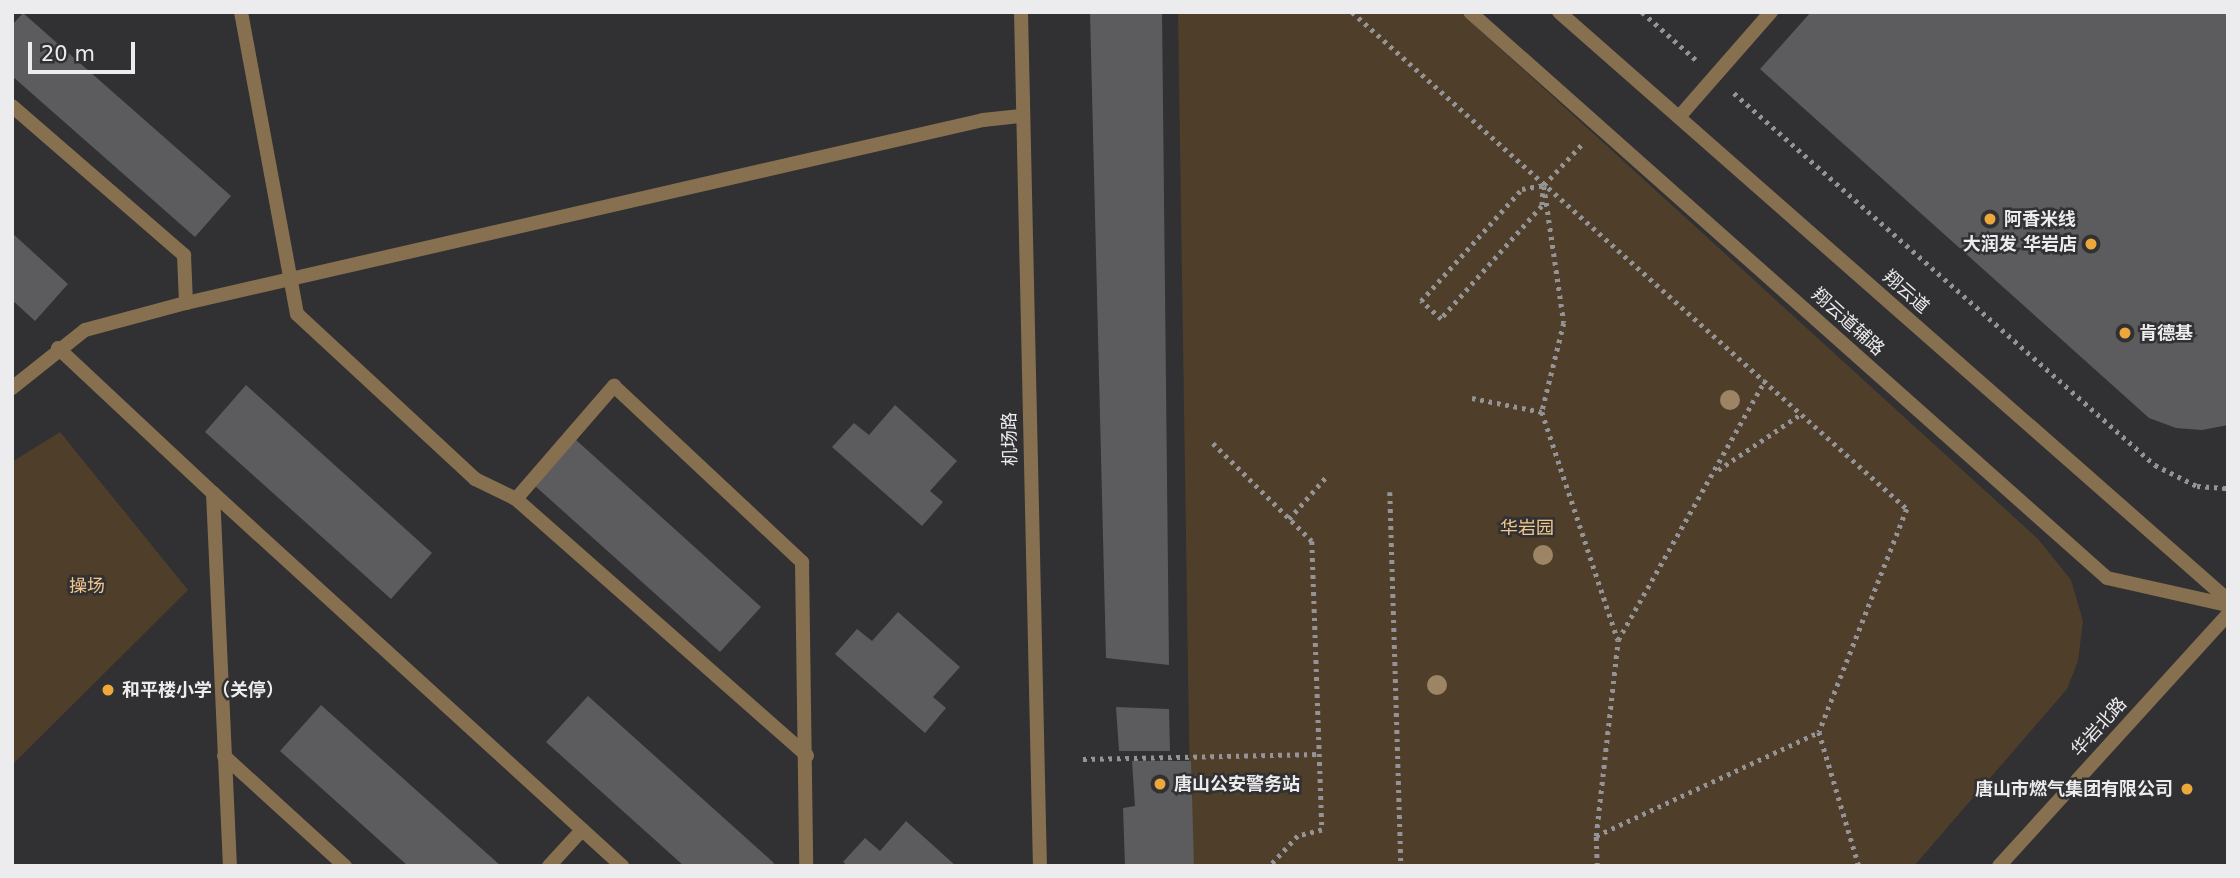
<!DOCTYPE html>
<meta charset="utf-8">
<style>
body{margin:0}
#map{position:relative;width:2240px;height:878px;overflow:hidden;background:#313032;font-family:"DejaVu Sans","Noto Sans SC",sans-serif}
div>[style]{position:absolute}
.green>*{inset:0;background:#4f3f2a}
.building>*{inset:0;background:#5c5b5e}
.path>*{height:4.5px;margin-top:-2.25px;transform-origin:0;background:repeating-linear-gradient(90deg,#949395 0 3.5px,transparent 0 8.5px)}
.service>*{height:14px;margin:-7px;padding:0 7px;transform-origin:7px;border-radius:7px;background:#877050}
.minor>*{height:14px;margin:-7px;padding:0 7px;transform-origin:7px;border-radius:7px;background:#877050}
.tertiary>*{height:14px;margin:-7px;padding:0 7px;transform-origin:7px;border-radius:7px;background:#877050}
.trees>*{width:20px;height:20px;margin:-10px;border-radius:50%;background:#9c8464}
.dots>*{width:19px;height:19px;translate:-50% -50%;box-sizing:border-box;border:4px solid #313032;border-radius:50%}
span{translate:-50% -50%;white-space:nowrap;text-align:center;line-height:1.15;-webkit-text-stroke:5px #313032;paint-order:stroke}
.poi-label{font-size:18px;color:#ecebed;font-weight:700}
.left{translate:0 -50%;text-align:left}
.right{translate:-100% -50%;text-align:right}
.street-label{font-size:18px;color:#ecebed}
.park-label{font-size:18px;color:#f3c88d}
.frame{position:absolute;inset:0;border:14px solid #ecebed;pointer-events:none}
.scale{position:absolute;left:28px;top:42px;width:107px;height:32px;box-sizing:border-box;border:4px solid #ecebed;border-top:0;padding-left:9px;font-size:21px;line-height:24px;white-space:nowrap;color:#ecebed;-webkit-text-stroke:5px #313032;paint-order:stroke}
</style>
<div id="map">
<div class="green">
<i style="clip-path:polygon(1178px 12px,1460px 12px,2038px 539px,2071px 580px,2083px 621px,2078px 661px,2067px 689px,1914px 866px,1191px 866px)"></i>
<i style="clip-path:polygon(60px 432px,188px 590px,12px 765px,12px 462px)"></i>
</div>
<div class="building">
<i style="clip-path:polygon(1090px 12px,1162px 12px,1169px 665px,1106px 658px)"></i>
<i style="clip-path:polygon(1811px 12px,2228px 12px,2228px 425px,2202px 430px,2176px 428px,2149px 418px,1760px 69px)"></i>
<i style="clip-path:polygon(23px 13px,231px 196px,195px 237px,12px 76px,12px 25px)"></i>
<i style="clip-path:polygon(12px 233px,68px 284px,35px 321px,12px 300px)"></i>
<i style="clip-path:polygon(246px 385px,432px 553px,391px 599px,205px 432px)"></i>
<i style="clip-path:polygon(895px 405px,957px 461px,930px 491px,943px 502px,922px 526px,832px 447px,854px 423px,869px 435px)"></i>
<i style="clip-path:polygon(575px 439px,761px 607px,720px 652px,534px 485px)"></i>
<i style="clip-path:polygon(898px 612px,960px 667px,933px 697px,946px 708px,925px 733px,835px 654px,857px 629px,872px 641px)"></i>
<i style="clip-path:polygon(588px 696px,774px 863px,772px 866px,684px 866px,546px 742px)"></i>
<i style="clip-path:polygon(321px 705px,501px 866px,408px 866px,280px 751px)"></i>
<i style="clip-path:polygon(1116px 707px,1169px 709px,1170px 751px,1119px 751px)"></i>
<i style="clip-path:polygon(1132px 761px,1191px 761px,1194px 866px,1125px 866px,1123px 808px,1135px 806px)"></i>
<i style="clip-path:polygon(906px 821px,956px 866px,848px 866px,843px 862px,865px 838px,880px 851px)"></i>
</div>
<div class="path">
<i style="left:1352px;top:12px;width:745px;rotate:41.84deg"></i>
<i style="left:1907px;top:509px;width:240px;rotate:111.5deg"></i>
<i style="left:1819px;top:732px;width:140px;rotate:73.4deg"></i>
<i style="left:1642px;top:12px;width:72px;rotate:41.6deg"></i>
<i style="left:1734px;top:93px;width:562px;rotate:41.46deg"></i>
<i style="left:2155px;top:465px;width:47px;rotate:26.6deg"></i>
<i style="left:2197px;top:486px;width:31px;rotate:4deg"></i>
<i style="left:1544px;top:186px;width:138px;rotate:81.7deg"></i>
<i style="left:1564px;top:323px;width:92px;rotate:103.9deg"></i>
<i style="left:1542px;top:412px;width:240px;rotate:71.6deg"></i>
<i style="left:1543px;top:193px;width:13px;rotate:94deg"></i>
<i style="left:1542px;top:206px;width:152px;rotate:131.8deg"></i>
<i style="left:1441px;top:319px;width:27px;rotate:-138deg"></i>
<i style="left:1421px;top:301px;width:151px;rotate:-48deg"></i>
<i style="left:1522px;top:189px;width:22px;rotate:-10deg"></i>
<i style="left:1544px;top:185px;width:57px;rotate:-47.1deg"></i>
<i style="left:1472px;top:398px;width:71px;rotate:11.3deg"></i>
<i style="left:1213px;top:443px;width:139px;rotate:44.7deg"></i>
<i style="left:1312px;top:541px;width:289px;rotate:88deg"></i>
<i style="left:1322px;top:830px;width:25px;rotate:166deg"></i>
<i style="left:1298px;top:836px;width:41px;rotate:133deg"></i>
<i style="left:1718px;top:470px;width:100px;rotate:-34deg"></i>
<i style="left:1390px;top:492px;width:374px;rotate:88.3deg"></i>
<i style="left:1289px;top:519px;width:55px;rotate:-48.7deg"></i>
<i style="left:1083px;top:759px;width:237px;rotate:-1.2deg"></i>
<i style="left:1596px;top:836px;width:246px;rotate:-25deg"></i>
<i style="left:1597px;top:866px;width:30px;rotate:-92deg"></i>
<i style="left:1596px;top:836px;width:197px;rotate:-83.6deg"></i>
<i style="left:1618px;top:640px;width:299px;rotate:-60.5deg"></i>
</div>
<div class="service">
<i style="left:241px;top:12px;width:307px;rotate:79.5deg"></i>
<i style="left:297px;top:314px;width:243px;rotate:42.8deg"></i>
<i style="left:475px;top:479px;width:46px;rotate:26deg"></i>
<i style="left:516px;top:499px;width:388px;rotate:41.4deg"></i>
<i style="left:12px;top:106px;width:228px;rotate:40.9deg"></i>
<i style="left:184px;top:255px;width:48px;rotate:87.6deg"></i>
<i style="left:213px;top:493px;width:554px;rotate:42.36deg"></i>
<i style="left:516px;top:499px;width:150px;rotate:-49.1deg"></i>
<i style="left:614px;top:386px;width:258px;rotate:43.1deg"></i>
<i style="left:802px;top:562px;width:304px;rotate:89.2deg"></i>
<i style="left:224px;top:756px;width:164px;rotate:42.3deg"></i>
<i style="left:549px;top:866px;width:49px;rotate:-47.5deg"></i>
</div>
<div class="minor">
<i style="left:1470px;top:12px;width:852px;rotate:41.62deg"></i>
<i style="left:2107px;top:578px;width:124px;rotate:12.6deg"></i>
<i style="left:1679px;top:117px;width:140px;rotate:-48.8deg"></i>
<i style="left:58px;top:348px;width:212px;rotate:43.1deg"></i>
<i style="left:213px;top:493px;width:373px;rotate:87.4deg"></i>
<i style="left:12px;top:388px;width:93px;rotate:-38.5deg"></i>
<i style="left:85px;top:330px;width:105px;rotate:-15deg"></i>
<i style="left:186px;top:303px;width:818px;rotate:-12.93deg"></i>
<i style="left:983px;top:120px;width:39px;rotate:-6deg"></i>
</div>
<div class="tertiary">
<i style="left:1021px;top:12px;width:854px;rotate:88.73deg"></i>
<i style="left:1559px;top:12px;width:891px;rotate:41.31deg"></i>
<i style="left:1999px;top:866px;width:341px;rotate:-47.7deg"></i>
</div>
<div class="trees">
<i style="left:1730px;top:400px"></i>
<i style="left:1543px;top:555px"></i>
<i style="left:1437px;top:685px"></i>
</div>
<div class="dots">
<i style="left:1990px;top:219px;background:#eda83b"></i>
<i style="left:2091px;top:244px;background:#eda83b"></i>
<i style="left:2125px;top:333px;background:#eda83b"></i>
<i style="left:108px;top:690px;background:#eda83b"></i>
<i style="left:1160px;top:784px;background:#eda83b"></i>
<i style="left:2187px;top:789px;background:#eda83b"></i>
</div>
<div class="poi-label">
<span class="left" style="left:2004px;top:219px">阿香米线</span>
<span class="right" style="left:2077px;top:244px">大润发 华岩店</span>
<span class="left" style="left:2139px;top:333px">肯德基</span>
<span class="left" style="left:122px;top:690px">和平楼小学（关停）</span>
<span class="left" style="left:1174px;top:784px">唐山公安警务站</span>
<span class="right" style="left:2173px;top:789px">唐山市燃气集团有限公司</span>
</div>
<div class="street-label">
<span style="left:1906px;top:292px;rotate:41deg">翔云道</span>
<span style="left:1848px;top:322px;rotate:42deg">翔云道辅路</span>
<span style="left:1010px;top:439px;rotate:-91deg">机场路</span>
<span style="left:2099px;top:727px;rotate:-48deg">华岩北路</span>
</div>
<div class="park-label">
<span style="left:1527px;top:528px">华岩园</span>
<span style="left:87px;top:586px">操场</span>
</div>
<div class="frame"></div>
<div class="scale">20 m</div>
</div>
